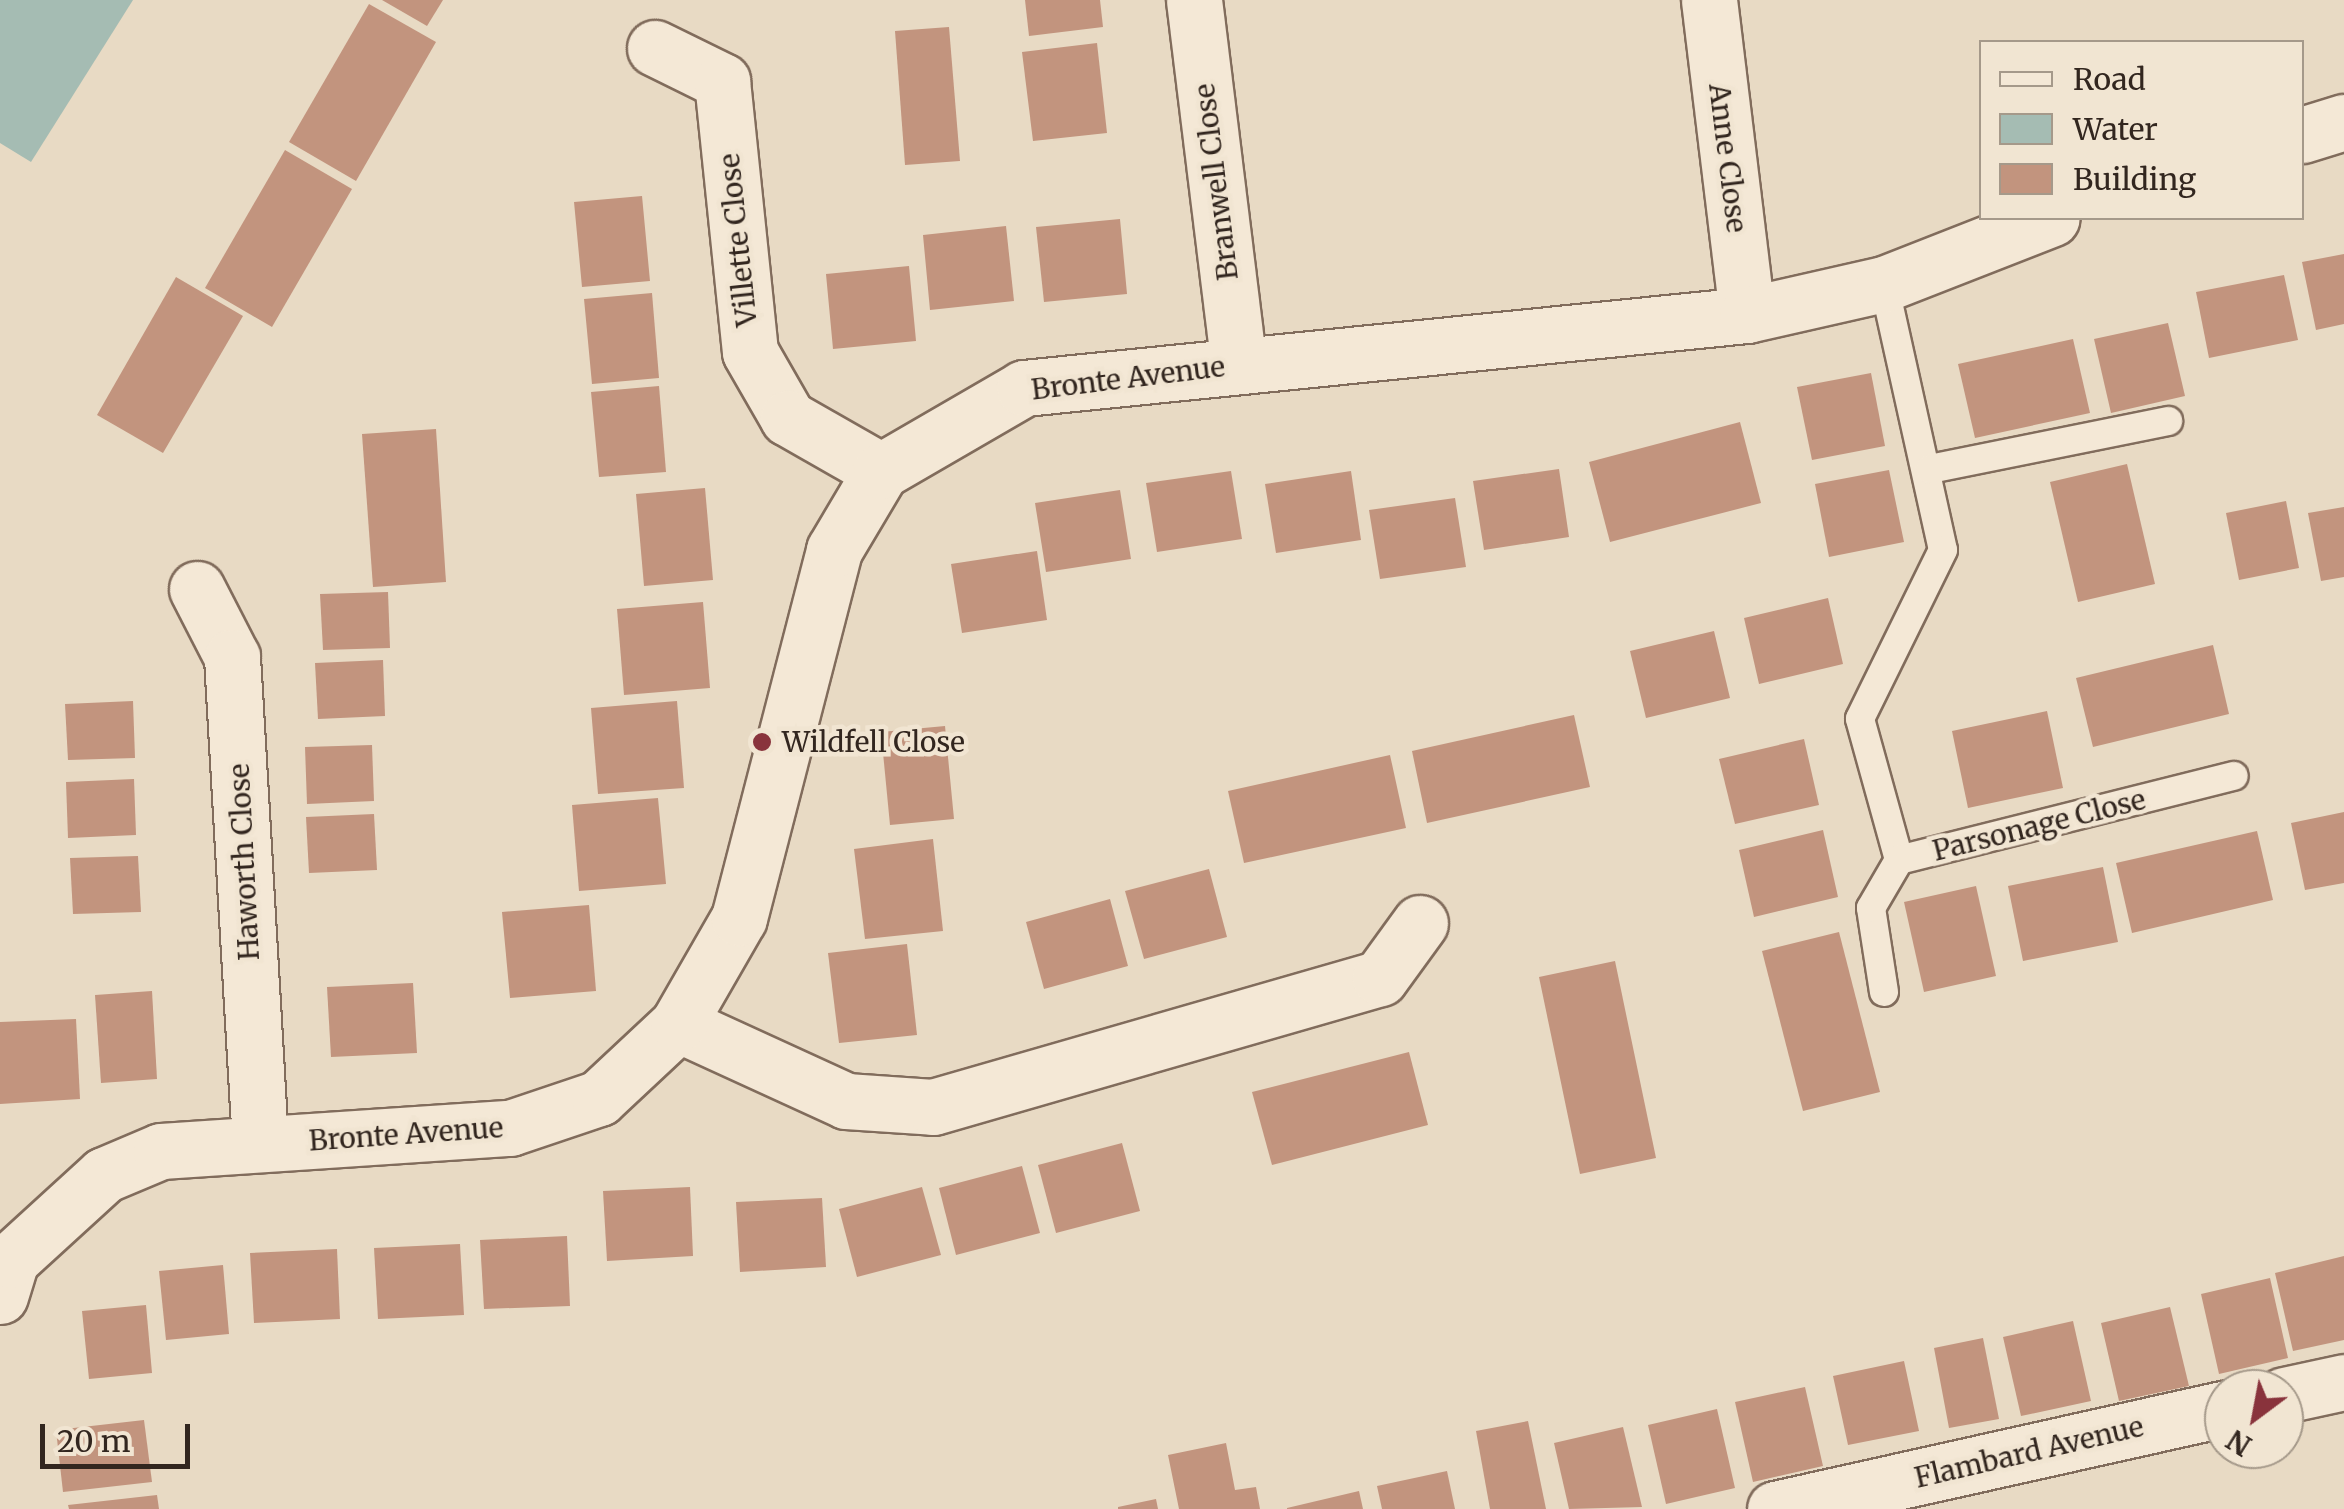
<!DOCTYPE html>
<style>
body{margin:0}
#map{position:relative;width:2344px;height:1509px;overflow:hidden;background:#e8dac4;font-family:Merriweather,serif}
div>[style]{position:absolute}
.water>*{inset:0;background:#a5bcb3}
.building>*{inset:0;background:#c2947e}
.roads{filter:drop-shadow(2px 0 #816c5c) drop-shadow(-2px 0 #816c5c) drop-shadow(0 2px #816c5c) drop-shadow(0 -2px #816c5c)}
.lane>*{height:28px;margin:-14px;padding:0 14px;transform-origin:14px;border-radius:14px;background:#f4e8d6}
.street>*{height:55px;margin:-27.5px;padding:0 27.5px;transform-origin:27.5px;border-radius:27.5px;background:#f4e8d6}
.dots>*{width:28px;height:28px;translate:-50% -50%;box-sizing:border-box;border:5px solid #f1e5d2;border-radius:50%}
span{translate:-50% -50%;white-space:nowrap;text-align:center;line-height:1.15;-webkit-text-stroke:9px #f1e5d2;paint-order:stroke}
.street-label{font-size:28px;color:#32261f}
.poi-label{font-size:28px;color:#32261f}
.left{translate:0 -50%;text-align:left}
.legend{position:absolute;left:1979px;top:40px;width:325px;height:180px;box-sizing:border-box;background:#f1e5d2;border:2px solid #a5998a;margin:0;padding:12px 18px;list-style:none;font-size:30px;color:#32261f}
.legend li{display:flex;align-items:center;gap:20px;height:50px}
.legend b{width:50px;border:2px solid #a5998a}
.north{position:absolute;left:2204px;top:1369px;width:100px;height:100px;box-sizing:border-box;background:#f1e5d2;border:2px solid #a5998a;border-radius:50%;rotate:212deg;font-size:28px;font-weight:700;line-height:40px;text-align:center;color:#32261f}
.north::after{content:'';display:block;margin:auto;width:35px;height:45px;background:#89333c;clip-path:polygon(50% 0,100% 100%,50% 72%,0 100%)}
.scale{position:absolute;left:40px;top:1424px;width:150px;height:45px;box-sizing:border-box;border:5px solid #32261f;border-top:0;padding-left:12px;font-size:30px;line-height:35px;white-space:nowrap;color:#32261f;-webkit-text-stroke:8px #f1e5d2;paint-order:stroke}
</style>
<div id="map">
<div class="water">
<i style="clip-path:polygon(0 0,133px 0,31px 162px,0 143px)"></i>
</div>
<div class="building">
<i style="clip-path:polygon(382px 0,443px 0,427px 26px)"></i>
<i style="clip-path:polygon(1025px 0,1100px 0,1103px 27px,1029px 36px)"></i>
<i style="clip-path:polygon(369px 4px,436px 42px,356px 181px,289px 142px)"></i>
<i style="clip-path:polygon(949px 27px,960px 161px,905px 165px,895px 31px)"></i>
<i style="clip-path:polygon(1097px 43px,1107px 133px,1033px 141px,1022px 52px)"></i>
<i style="clip-path:polygon(285px 150px,352px 189px,272px 327px,205px 288px)"></i>
<i style="clip-path:polygon(642px 196px,650px 281px,582px 287px,574px 202px)"></i>
<i style="clip-path:polygon(1120px 219px,1127px 294px,1044px 302px,1036px 227px)"></i>
<i style="clip-path:polygon(1006px 226px,1014px 301px,930px 310px,923px 235px)"></i>
<i style="clip-path:polygon(2344px 254px,2344px 324px,2316px 330px,2302px 262px)"></i>
<i style="clip-path:polygon(909px 266px,916px 341px,833px 349px,826px 274px)"></i>
<i style="clip-path:polygon(2284px 275px,2298px 340px,2209px 358px,2196px 292px)"></i>
<i style="clip-path:polygon(176px 277px,243px 316px,163px 453px,97px 415px)"></i>
<i style="clip-path:polygon(652px 293px,659px 378px,592px 384px,584px 299px)"></i>
<i style="clip-path:polygon(2168px 323px,2185px 396px,2111px 413px,2094px 339px)"></i>
<i style="clip-path:polygon(2073px 339px,2090px 413px,1975px 438px,1958px 364px)"></i>
<i style="clip-path:polygon(1871px 373px,1885px 446px,1812px 460px,1797px 387px)"></i>
<i style="clip-path:polygon(659px 386px,666px 472px,599px 477px,591px 392px)"></i>
<i style="clip-path:polygon(1740px 422px,1761px 503px,1610px 542px,1589px 462px)"></i>
<i style="clip-path:polygon(436px 429px,446px 582px,373px 587px,362px 434px)"></i>
<i style="clip-path:polygon(2127px 464px,2155px 584px,2078px 602px,2050px 482px)"></i>
<i style="clip-path:polygon(1559px 469px,1569px 537px,1484px 550px,1473px 481px)"></i>
<i style="clip-path:polygon(1889px 470px,1904px 542px,1829px 557px,1815px 484px)"></i>
<i style="clip-path:polygon(1231px 471px,1242px 539px,1157px 552px,1146px 483px)"></i>
<i style="clip-path:polygon(1351px 471px,1361px 540px,1276px 553px,1265px 484px)"></i>
<i style="clip-path:polygon(705px 488px,713px 580px,644px 586px,636px 494px)"></i>
<i style="clip-path:polygon(1120px 490px,1131px 559px,1046px 572px,1035px 503px)"></i>
<i style="clip-path:polygon(1455px 498px,1466px 567px,1380px 579px,1369px 510px)"></i>
<i style="clip-path:polygon(2286px 501px,2299px 568px,2239px 580px,2226px 513px)"></i>
<i style="clip-path:polygon(2344px 507px,2344px 577px,2321px 581px,2308px 513px)"></i>
<i style="clip-path:polygon(1037px 551px,1047px 620px,962px 633px,951px 564px)"></i>
<i style="clip-path:polygon(388px 592px,390px 648px,323px 650px,320px 594px)"></i>
<i style="clip-path:polygon(1828px 598px,1843px 664px,1759px 684px,1744px 618px)"></i>
<i style="clip-path:polygon(703px 602px,710px 688px,624px 695px,617px 609px)"></i>
<i style="clip-path:polygon(1714px 631px,1730px 698px,1646px 718px,1630px 651px)"></i>
<i style="clip-path:polygon(2213px 645px,2229px 714px,2093px 747px,2076px 678px)"></i>
<i style="clip-path:polygon(383px 660px,385px 716px,318px 719px,315px 663px)"></i>
<i style="clip-path:polygon(133px 701px,135px 758px,68px 760px,65px 704px)"></i>
<i style="clip-path:polygon(677px 701px,684px 788px,598px 794px,591px 708px)"></i>
<i style="clip-path:polygon(2047px 711px,2063px 788px,1968px 808px,1952px 731px)"></i>
<i style="clip-path:polygon(1574px 715px,1590px 787px,1427px 823px,1412px 751px)"></i>
<i style="clip-path:polygon(945px 726px,954px 819px,890px 825px,881px 732px)"></i>
<i style="clip-path:polygon(1804px 739px,1819px 805px,1735px 824px,1719px 759px)"></i>
<i style="clip-path:polygon(372px 745px,374px 801px,307px 804px,305px 747px)"></i>
<i style="clip-path:polygon(1390px 755px,1406px 828px,1244px 863px,1228px 791px)"></i>
<i style="clip-path:polygon(134px 779px,136px 835px,68px 838px,66px 782px)"></i>
<i style="clip-path:polygon(658px 798px,666px 884px,579px 891px,572px 805px)"></i>
<i style="clip-path:polygon(2344px 812px,2344px 883px,2305px 890px,2291px 823px)"></i>
<i style="clip-path:polygon(374px 814px,377px 870px,309px 873px,306px 817px)"></i>
<i style="clip-path:polygon(1823px 830px,1838px 897px,1754px 917px,1739px 850px)"></i>
<i style="clip-path:polygon(2257px 831px,2273px 900px,2132px 933px,2116px 863px)"></i>
<i style="clip-path:polygon(933px 839px,943px 931px,865px 939px,854px 849px)"></i>
<i style="clip-path:polygon(138px 856px,141px 912px,73px 914px,70px 858px)"></i>
<i style="clip-path:polygon(2103px 867px,2118px 942px,2023px 961px,2008px 886px)"></i>
<i style="clip-path:polygon(1209px 869px,1227px 937px,1144px 959px,1125px 891px)"></i>
<i style="clip-path:polygon(1976px 886px,1996px 976px,1924px 992px,1904px 902px)"></i>
<i style="clip-path:polygon(1110px 899px,1128px 966px,1044px 989px,1026px 922px)"></i>
<i style="clip-path:polygon(589px 905px,596px 991px,510px 998px,502px 912px)"></i>
<i style="clip-path:polygon(1839px 932px,1880px 1092px,1803px 1111px,1762px 951px)"></i>
<i style="clip-path:polygon(907px 944px,917px 1035px,839px 1043px,828px 953px)"></i>
<i style="clip-path:polygon(1615px 961px,1656px 1158px,1580px 1174px,1539px 977px)"></i>
<i style="clip-path:polygon(413px 983px,417px 1053px,331px 1057px,327px 987px)"></i>
<i style="clip-path:polygon(152px 991px,157px 1079px,101px 1083px,95px 995px)"></i>
<i style="clip-path:polygon(76px 1019px,80px 1099px,0 1104px,0 1022px)"></i>
<i style="clip-path:polygon(1409px 1052px,1428px 1125px,1272px 1165px,1252px 1092px)"></i>
<i style="clip-path:polygon(1122px 1143px,1140px 1211px,1056px 1233px,1038px 1165px)"></i>
<i style="clip-path:polygon(1022px 1166px,1040px 1233px,956px 1255px,939px 1188px)"></i>
<i style="clip-path:polygon(690px 1187px,693px 1256px,607px 1261px,603px 1191px)"></i>
<i style="clip-path:polygon(922px 1187px,941px 1255px,857px 1277px,839px 1209px)"></i>
<i style="clip-path:polygon(822px 1198px,826px 1267px,740px 1272px,736px 1202px)"></i>
<i style="clip-path:polygon(567px 1236px,570px 1306px,484px 1309px,480px 1240px)"></i>
<i style="clip-path:polygon(460px 1244px,464px 1315px,378px 1319px,374px 1248px)"></i>
<i style="clip-path:polygon(337px 1249px,340px 1319px,254px 1323px,250px 1253px)"></i>
<i style="clip-path:polygon(2344px 1256px,2344px 1340px,2293px 1351px,2275px 1273px)"></i>
<i style="clip-path:polygon(223px 1265px,229px 1334px,166px 1340px,159px 1271px)"></i>
<i style="clip-path:polygon(2270px 1278px,2288px 1358px,2219px 1374px,2201px 1294px)"></i>
<i style="clip-path:polygon(146px 1305px,152px 1373px,89px 1379px,82px 1311px)"></i>
<i style="clip-path:polygon(2170px 1307px,2189px 1386px,2119px 1401px,2101px 1323px)"></i>
<i style="clip-path:polygon(2073px 1321px,2091px 1401px,2021px 1416px,2003px 1337px)"></i>
<i style="clip-path:polygon(1983px 1338px,1999px 1419px,1949px 1428px,1934px 1348px)"></i>
<i style="clip-path:polygon(1904px 1361px,1919px 1431px,1848px 1445px,1833px 1376px)"></i>
<i style="clip-path:polygon(1805px 1387px,1823px 1466px,1753px 1482px,1735px 1402px)"></i>
<i style="clip-path:polygon(1717px 1409px,1735px 1488px,1666px 1504px,1648px 1425px)"></i>
<i style="clip-path:polygon(144px 1420px,152px 1482px,63px 1492px,56px 1430px)"></i>
<i style="clip-path:polygon(1528px 1421px,1546px 1509px,1490px 1509px,1476px 1431px)"></i>
<i style="clip-path:polygon(1623px 1427px,1642px 1507px,1569px 1509px,1554px 1443px)"></i>
<i style="clip-path:polygon(1226px 1443px,1235px 1490px,1256px 1487px,1260px 1509px,1179px 1509px,1168px 1455px)"></i>
<i style="clip-path:polygon(1447px 1471px,1455px 1509px,1382px 1509px,1377px 1486px)"></i>
<i style="clip-path:polygon(1359px 1491px,1363px 1509px,1287px 1509px,1287px 1508px)"></i>
<i style="clip-path:polygon(157px 1495px,159px 1509px,69px 1509px,68px 1505px)"></i>
<i style="clip-path:polygon(1156px 1499px,1158px 1509px,1118px 1509px,1118px 1507px)"></i>
</div>
<div class="roads">
<div class="lane">
<i style="left:1884px;top:284px;width:272px;rotate:77.5deg"></i>
<i style="left:1943px;top:550px;width:188px;rotate:116.2deg"></i>
<i style="left:1860px;top:719px;width:146px;rotate:74.5deg"></i>
<i style="left:1899px;top:860px;width:345px;rotate:-14.1deg"></i>
<i style="left:1930px;top:469px;width:243px;rotate:-11.4deg"></i>
<i style="left:1884px;top:992px;width:85px;rotate:-98.8deg"></i>
<i style="left:1871px;top:908px;width:56px;rotate:-59.7deg"></i>
</div>
<div class="street">
<i style="left:1194px;top:0;width:368px;rotate:83deg"></i>
<i style="left:1709px;top:0;width:317px;rotate:83.1deg"></i>
<i style="left:655px;top:48px;width:75px;rotate:26.2deg"></i>
<i style="left:722px;top:81px;width:272px;rotate:84.1deg"></i>
<i style="left:750px;top:352px;width:76px;rotate:60.1deg"></i>
<i style="left:788px;top:418px;width:107px;rotate:29.7deg"></i>
<i style="left:2302px;top:135px;width:44px;rotate:-17.2deg"></i>
<i style="left:197px;top:589px;width:76px;rotate:62.8deg"></i>
<i style="left:232px;top:657px;width:487px;rotate:86.7deg"></i>
<i style="left:678px;top:1024px;width:185px;rotate:24.6deg"></i>
<i style="left:846px;top:1101px;width:87px;rotate:3.9deg"></i>
<i style="left:933px;top:1107px;width:465px;rotate:-16.1deg"></i>
<i style="left:1380px;top:978px;width:68px;rotate:-54deg"></i>
<i style="left:0;top:1296px;width:38px;rotate:-73deg"></i>
<i style="left:11px;top:1260px;width:126px;rotate:-42.4deg"></i>
<i style="left:104px;top:1175px;width:62px;rotate:-22.8deg"></i>
<i style="left:161px;top:1151px;width:350px;rotate:-3.8deg"></i>
<i style="left:510px;top:1128px;width:94px;rotate:-18.6deg"></i>
<i style="left:599px;top:1098px;width:108px;rotate:-43.1deg"></i>
<i style="left:678px;top:1024px;width:122px;rotate:-60.1deg"></i>
<i style="left:739px;top:918px;width:380px;rotate:-75.5deg"></i>
<i style="left:834px;top:550px;width:92px;rotate:-59.3deg"></i>
<i style="left:881px;top:471px;width:165px;rotate:-30.1deg"></i>
<i style="left:1024px;top:388px;width:727px;rotate:-5.77deg"></i>
<i style="left:1747px;top:315px;width:140px;rotate:-12.8deg"></i>
<i style="left:1884px;top:284px;width:180px;rotate:-21.4deg"></i>
<i style="left:2284px;top:1395px;width:61px;rotate:-12.2deg"></i>
<i style="left:1775px;top:1509px;width:460px;rotate:-12.6deg"></i>
</div>
</div>
<div class="dots">
<i style="left:762px;top:742px;background:#89333c"></i>
</div>
<div class="street-label">
<span style="left:1728px;top:158px;rotate:83deg">Anne Close</span>
<span style="left:1216px;top:182px;rotate:-97deg">Branwell Close</span>
<span style="left:738px;top:240px;rotate:-96deg">Villette Close</span>
<span style="left:1128px;top:378px;rotate:-7deg">Bronte Avenue</span>
<span style="left:2039px;top:825px;rotate:-14deg">Parsonage Close</span>
<span style="left:244px;top:862px;rotate:-93deg">Haworth Close</span>
<span style="left:406px;top:1134px;rotate:-4deg">Bronte Avenue</span>
<span style="left:2029px;top:1452px;rotate:-13deg">Flambard Avenue</span>
</div>
<div class="poi-label">
<span class="left" style="left:782px;top:742px">Wildfell Close</span>
</div>
<ul class="legend">
<li><b style="height:12px;background:#f4e8d6"></b>Road</li>
<li><b style="height:28px;background:#a5bcb3"></b>Water</li>
<li><b style="height:28px;background:#c2947e"></b>Building</li>
</ul>
<div class="north">N</div>
<div class="scale">20 m</div>
</div>
